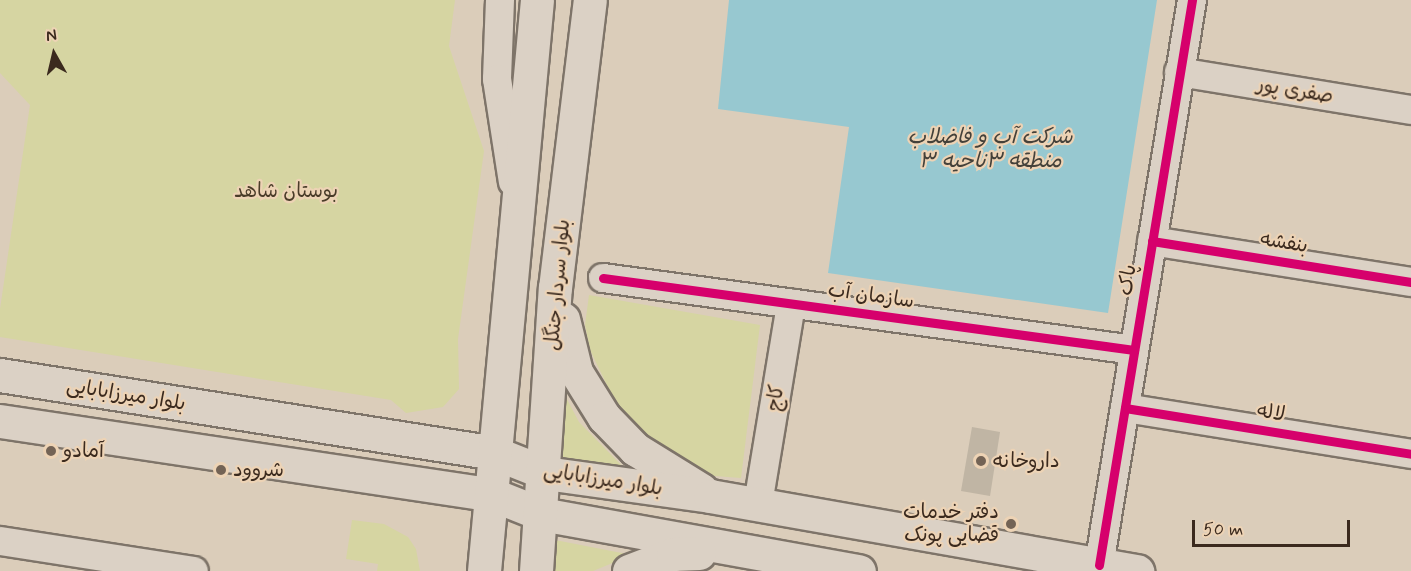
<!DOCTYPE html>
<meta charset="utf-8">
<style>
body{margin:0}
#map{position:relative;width:1411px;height:571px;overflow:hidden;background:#dbcdba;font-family:Mynerve,"Playpen Sans Arabic",sans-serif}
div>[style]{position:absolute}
.green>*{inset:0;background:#d6d5a2}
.water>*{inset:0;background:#97c8d0}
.building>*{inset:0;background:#c0b5a4}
.roads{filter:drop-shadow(2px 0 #7e7469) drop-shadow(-2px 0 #7e7469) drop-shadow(0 2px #7e7469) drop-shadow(0 -2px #7e7469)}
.minor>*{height:28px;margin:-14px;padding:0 14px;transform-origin:14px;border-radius:14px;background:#dbd1c5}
.major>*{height:33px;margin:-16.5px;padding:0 16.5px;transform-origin:16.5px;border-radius:16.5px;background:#dbd1c5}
.cycleway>*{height:9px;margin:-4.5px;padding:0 4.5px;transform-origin:4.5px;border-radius:4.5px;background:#d6006c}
.dots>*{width:16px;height:16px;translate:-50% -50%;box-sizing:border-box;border:3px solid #edd3b5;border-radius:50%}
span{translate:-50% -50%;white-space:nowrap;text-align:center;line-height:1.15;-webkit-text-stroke:4.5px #edd3b5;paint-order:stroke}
.street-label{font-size:20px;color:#3b2a1e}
.park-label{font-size:20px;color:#4a3c29}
.poi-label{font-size:20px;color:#3b2a1e}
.left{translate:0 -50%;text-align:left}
.right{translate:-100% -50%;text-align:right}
.water-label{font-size:21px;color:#44413a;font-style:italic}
.north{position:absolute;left:24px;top:24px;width:60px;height:60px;-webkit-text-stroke:4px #edd3b5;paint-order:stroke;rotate:352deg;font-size:16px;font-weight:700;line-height:24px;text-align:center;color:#3b2a1e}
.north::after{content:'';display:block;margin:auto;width:21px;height:27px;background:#3b2a1e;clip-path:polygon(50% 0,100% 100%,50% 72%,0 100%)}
.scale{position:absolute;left:1192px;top:520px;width:158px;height:27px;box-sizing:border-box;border:3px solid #3b2a1e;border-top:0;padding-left:8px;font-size:18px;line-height:21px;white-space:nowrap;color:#3b2a1e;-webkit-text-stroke:4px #edd3b5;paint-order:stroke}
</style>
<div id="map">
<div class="green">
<i style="clip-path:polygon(0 0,455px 0,449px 46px,484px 151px,458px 339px,459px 389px,443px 407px,406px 413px,391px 400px,0 337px,0 309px,30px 105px,0 73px)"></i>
<i style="clip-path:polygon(589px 295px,760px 325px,741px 478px,702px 475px,641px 434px,617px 406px,590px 350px,585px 325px)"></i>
<i style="clip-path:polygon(562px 390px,579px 422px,632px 476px,557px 468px)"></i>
<i style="clip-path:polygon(352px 520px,384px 524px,408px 537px,416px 549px,420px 571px,377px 571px,378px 564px,346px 559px)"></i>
<i style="clip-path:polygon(555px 540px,632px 555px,593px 571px,549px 571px)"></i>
</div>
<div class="water">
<i style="clip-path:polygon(729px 0,1157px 0,1108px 313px,828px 273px,849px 127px,718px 109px)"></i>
</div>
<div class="building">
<i style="clip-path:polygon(972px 427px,1000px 432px,990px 496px,961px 491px)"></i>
</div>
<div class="roads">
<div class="minor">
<i style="left:500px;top:0;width:79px;rotate:92.2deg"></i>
<i style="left:497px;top:79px;width:104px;rotate:81.2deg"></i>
<i style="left:1179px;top:72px;width:235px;rotate:9.3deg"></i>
<i style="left:1152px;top:241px;width:262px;rotate:9deg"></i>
<i style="left:603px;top:278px;width:536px;rotate:7.72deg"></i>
<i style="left:1125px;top:408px;width:290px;rotate:9.1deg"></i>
<i style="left:760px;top:492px;width:191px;rotate:-80.6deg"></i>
<i style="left:0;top:541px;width:196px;rotate:8.8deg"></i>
<i style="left:1099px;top:565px;width:573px;rotate:-80.65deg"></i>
</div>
<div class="major">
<i style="left:563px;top:319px;width:55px;rotate:76.2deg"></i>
<i style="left:576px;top:372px;width:53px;rotate:58.1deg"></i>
<i style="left:604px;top:417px;width:45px;rotate:45.9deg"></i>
<i style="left:635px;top:449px;width:78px;rotate:31.8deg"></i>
<i style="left:0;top:375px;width:501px;rotate:8.95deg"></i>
<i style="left:495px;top:453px;width:54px;rotate:21.8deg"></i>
<i style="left:545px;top:473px;width:167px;rotate:7.9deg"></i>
<i style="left:710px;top:496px;width:434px;rotate:10deg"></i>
<i style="left:0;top:421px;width:496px;rotate:8.5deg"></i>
<i style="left:491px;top:494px;width:54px;rotate:21.8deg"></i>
<i style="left:541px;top:514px;width:323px;rotate:10.2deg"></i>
<i style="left:484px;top:571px;width:573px;rotate:-84.7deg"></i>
<i style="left:536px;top:571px;width:284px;rotate:-86.2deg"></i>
<i style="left:555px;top:288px;width:290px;rotate:-83.1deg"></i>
<i style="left:629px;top:571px;width:47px;rotate:-21.1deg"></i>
<i style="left:673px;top:554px;width:26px;rotate:-2deg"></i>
</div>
</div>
<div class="cycleway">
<i style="left:1152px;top:241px;width:262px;rotate:9deg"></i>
<i style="left:603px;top:278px;width:536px;rotate:7.72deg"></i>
<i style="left:1125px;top:408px;width:290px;rotate:9.1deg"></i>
<i style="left:1099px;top:565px;width:573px;rotate:-80.65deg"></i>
</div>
<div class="dots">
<i style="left:51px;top:451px;background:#736355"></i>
<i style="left:981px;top:461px;background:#736355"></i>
<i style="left:221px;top:470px;background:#736355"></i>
<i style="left:1011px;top:524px;background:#736355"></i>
</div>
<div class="street-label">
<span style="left:1295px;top:91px;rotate:9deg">صفری پور</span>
<span style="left:1284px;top:243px;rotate:9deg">بنفشه</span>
<span style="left:1128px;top:280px;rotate:-81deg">پاک</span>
<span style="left:558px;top:285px;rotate:-85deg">بلوار سردار جنگل</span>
<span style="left:871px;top:296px;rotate:8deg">سازمان آب</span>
<span style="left:126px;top:395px;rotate:9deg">بلوار میرزابابایی</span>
<span style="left:776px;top:398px;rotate:-81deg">کاج</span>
<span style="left:1271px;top:413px;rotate:9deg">لاله</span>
<span style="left:603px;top:480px;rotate:9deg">بلوار میرزابابایی</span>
</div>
<div class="park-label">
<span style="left:286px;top:191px">بوستان شاهد</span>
</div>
<div class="poi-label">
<span class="left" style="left:63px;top:451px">آمادو</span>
<span class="left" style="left:993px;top:461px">داروخانه</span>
<span class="left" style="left:233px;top:470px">شروود</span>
<span class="right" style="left:999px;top:524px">دفتر خدمات<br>قضایی پونک</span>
</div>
<div class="water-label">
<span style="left:990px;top:149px">شرکت آب و فاضلاب<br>منطقه ۳ناحیه ۳</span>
</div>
<div class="north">N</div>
<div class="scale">50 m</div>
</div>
